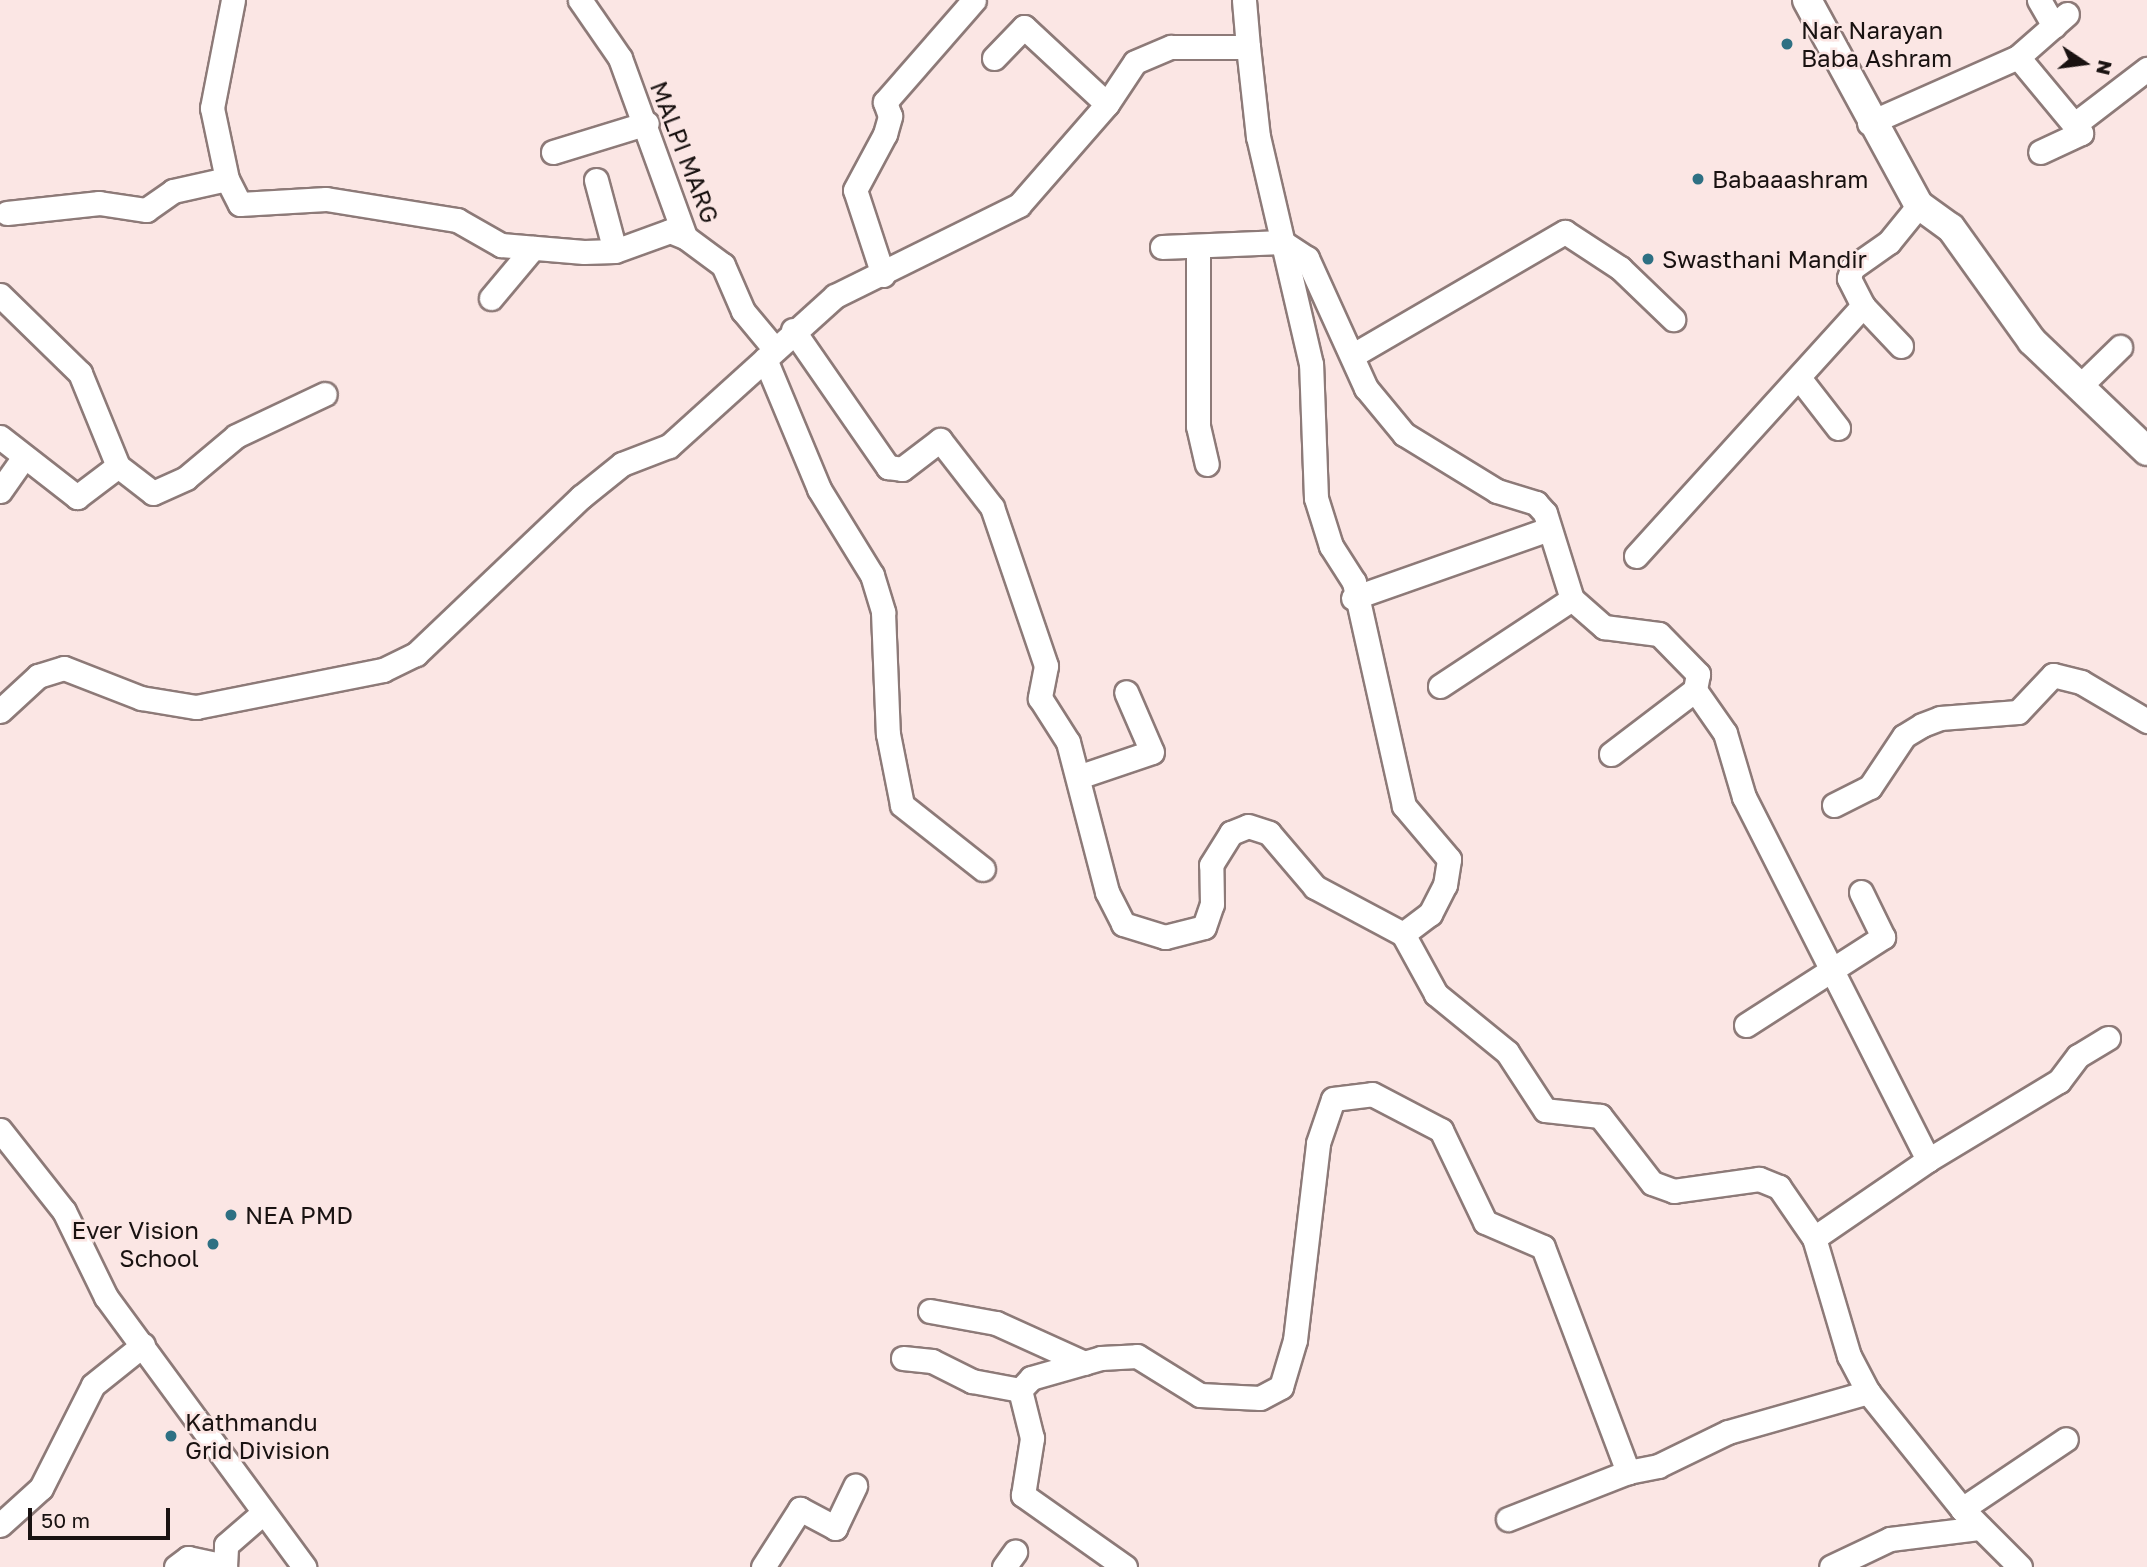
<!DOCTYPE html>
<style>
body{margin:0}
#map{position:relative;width:2147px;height:1567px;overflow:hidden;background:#fbe6e4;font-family:"Golos Text",sans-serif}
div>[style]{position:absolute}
.roads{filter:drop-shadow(2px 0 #8d7a78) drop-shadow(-2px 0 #8d7a78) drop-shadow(0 2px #8d7a78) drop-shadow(0 -2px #8d7a78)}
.minor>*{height:23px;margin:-11.5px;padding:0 11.5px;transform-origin:11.5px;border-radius:11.5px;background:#fff}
.tertiary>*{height:28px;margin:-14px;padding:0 14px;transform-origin:14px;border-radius:14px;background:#fff}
.dots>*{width:19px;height:19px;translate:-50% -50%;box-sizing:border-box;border:4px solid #fbe6e4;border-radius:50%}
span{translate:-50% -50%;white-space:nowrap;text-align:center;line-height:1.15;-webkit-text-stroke:5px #fbe6e4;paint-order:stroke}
.poi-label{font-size:24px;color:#191211}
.left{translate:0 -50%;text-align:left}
.right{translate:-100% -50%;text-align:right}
.street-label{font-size:24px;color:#191211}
.north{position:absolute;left:2049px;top:28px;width:70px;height:70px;-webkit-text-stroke:5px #fbe6e4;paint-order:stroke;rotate:103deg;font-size:19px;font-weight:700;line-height:28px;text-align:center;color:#191211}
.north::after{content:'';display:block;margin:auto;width:24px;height:32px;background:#191211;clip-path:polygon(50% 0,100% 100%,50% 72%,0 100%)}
.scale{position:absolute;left:28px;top:1508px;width:142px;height:32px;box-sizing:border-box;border:4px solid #191211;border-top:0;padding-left:9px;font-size:21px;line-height:24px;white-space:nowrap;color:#191211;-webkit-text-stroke:5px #fbe6e4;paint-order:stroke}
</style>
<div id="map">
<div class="roads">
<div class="minor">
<i style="left:233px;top:0;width:110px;rotate:101deg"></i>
<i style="left:212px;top:108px;width:73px;rotate:78.1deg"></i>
<i style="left:227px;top:179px;width:28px;rotate:63deg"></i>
<i style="left:240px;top:204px;width:86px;rotate:-3.3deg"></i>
<i style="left:326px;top:199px;width:133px;rotate:9.1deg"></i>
<i style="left:457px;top:220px;width:51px;rotate:29.6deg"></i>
<i style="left:501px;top:245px;width:83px;rotate:4.8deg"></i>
<i style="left:584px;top:252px;width:31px;rotate:-2deg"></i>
<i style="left:615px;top:251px;width:59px;rotate:-20deg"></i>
<i style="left:670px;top:231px;width:16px;rotate:22deg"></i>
<i style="left:580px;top:0;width:70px;rotate:55.4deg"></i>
<i style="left:620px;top:58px;width:190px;rotate:70deg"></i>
<i style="left:685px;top:237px;width:47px;rotate:36.4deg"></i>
<i style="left:723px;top:265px;width:50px;rotate:66.5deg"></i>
<i style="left:743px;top:311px;width:47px;rotate:50.2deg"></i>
<i style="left:2039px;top:0;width:30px;rotate:60deg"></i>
<i style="left:2018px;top:57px;width:65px;rotate:-41.3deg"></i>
<i style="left:994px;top:58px;width:43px;rotate:-45.9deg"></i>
<i style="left:1024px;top:27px;width:113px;rotate:42.9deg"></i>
<i style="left:1869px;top:123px;width:163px;rotate:-23.9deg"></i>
<i style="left:2018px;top:57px;width:99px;rotate:50.3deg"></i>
<i style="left:2081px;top:133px;width:45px;rotate:155.1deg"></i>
<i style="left:2075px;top:124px;width:91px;rotate:-37.4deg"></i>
<i style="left:553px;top:152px;width:98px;rotate:-17.1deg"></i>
<i style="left:596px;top:180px;width:73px;rotate:75deg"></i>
<i style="left:7px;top:213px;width:93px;rotate:-6.2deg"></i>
<i style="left:99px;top:203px;width:48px;rotate:8.5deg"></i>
<i style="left:146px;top:210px;width:33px;rotate:-35deg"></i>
<i style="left:173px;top:191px;width:55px;rotate:-12.5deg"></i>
<i style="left:1198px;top:246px;width:180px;rotate:90deg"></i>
<i style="left:1198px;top:426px;width:39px;rotate:77deg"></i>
<i style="left:1162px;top:247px;width:120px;rotate:-2.4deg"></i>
<i style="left:1282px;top:242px;width:30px;rotate:33deg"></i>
<i style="left:1307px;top:258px;width:143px;rotate:65.6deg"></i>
<i style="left:1366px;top:388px;width:60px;rotate:50.4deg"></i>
<i style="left:1404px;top:434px;width:109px;rotate:31.5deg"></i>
<i style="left:1497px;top:491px;width:41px;rotate:17.1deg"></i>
<i style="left:1536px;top:503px;width:13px;rotate:48deg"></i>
<i style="left:1545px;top:513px;width:90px;rotate:72.6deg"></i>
<i style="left:1572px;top:599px;width:43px;rotate:41.2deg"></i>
<i style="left:1604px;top:627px;width:55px;rotate:7.3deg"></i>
<i style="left:1659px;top:634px;width:56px;rotate:45.7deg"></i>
<i style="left:1698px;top:674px;width:16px;rotate:101deg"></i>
<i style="left:1695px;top:690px;width:52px;rotate:55.1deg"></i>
<i style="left:1725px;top:733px;width:67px;rotate:73.5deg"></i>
<i style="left:1744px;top:797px;width:407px;rotate:63.1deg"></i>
<i style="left:1928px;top:1160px;width:138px;rotate:145.6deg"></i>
<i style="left:883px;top:275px;width:89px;rotate:-108.2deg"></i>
<i style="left:855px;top:190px;width:64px;rotate:-61.8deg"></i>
<i style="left:885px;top:134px;width:19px;rotate:-74deg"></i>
<i style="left:890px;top:116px;width:15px;rotate:-110deg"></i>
<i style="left:885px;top:102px;width:135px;rotate:-48.9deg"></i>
<i style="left:0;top:295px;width:112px;rotate:44.3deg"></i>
<i style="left:80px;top:373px;width:100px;rotate:67.8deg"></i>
<i style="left:118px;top:466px;width:44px;rotate:37.6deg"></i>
<i style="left:153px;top:493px;width:36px;rotate:-24deg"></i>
<i style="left:186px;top:478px;width:65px;rotate:-40deg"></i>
<i style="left:236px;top:436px;width:98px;rotate:-25.3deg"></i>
<i style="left:491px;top:298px;width:65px;rotate:-50deg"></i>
<i style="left:793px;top:330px;width:167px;rotate:55.3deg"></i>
<i style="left:888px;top:467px;width:14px;rotate:8deg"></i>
<i style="left:902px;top:469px;width:48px;rotate:-37.3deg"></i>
<i style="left:940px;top:440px;width:85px;rotate:52.2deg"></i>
<i style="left:992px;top:507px;width:168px;rotate:71.2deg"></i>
<i style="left:1046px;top:666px;width:33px;rotate:101deg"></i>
<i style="left:1040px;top:698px;width:52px;rotate:57.5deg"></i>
<i style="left:1068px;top:742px;width:155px;rotate:75.4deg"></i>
<i style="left:1107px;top:892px;width:36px;rotate:63deg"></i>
<i style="left:1123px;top:924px;width:44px;rotate:17.2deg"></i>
<i style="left:1165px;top:937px;width:40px;rotate:-14.4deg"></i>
<i style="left:1204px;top:927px;width:24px;rotate:-71deg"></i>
<i style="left:1212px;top:904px;width:39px;rotate:-91deg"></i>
<i style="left:1211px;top:865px;width:38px;rotate:-58deg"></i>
<i style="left:1231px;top:833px;width:18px;rotate:-22deg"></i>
<i style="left:1248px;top:826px;width:22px;rotate:18deg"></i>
<i style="left:1269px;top:833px;width:71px;rotate:49.6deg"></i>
<i style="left:1315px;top:887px;width:100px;rotate:28.1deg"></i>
<i style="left:1901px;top:346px;width:55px;rotate:-133.5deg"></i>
<i style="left:1863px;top:306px;width:31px;rotate:-117deg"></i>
<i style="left:1849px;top:278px;width:10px;rotate:-73deg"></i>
<i style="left:1852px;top:268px;width:45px;rotate:-35.1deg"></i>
<i style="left:1889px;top:242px;width:48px;rotate:-51deg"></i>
<i style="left:1355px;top:354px;width:243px;rotate:-30.2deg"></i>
<i style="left:1565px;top:232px;width:66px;rotate:33.2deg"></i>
<i style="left:1620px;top:268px;width:74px;rotate:43.9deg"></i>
<i style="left:765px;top:359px;width:141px;rotate:67.4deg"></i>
<i style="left:819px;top:489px;width:101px;rotate:58.4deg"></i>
<i style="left:872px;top:575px;width:39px;rotate:73deg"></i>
<i style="left:883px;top:612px;width:122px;rotate:87.7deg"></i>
<i style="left:888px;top:734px;width:72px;rotate:78.8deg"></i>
<i style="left:902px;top:805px;width:103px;rotate:38.3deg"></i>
<i style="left:1800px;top:379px;width:62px;rotate:52.2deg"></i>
<i style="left:2080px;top:386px;width:56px;rotate:-44.3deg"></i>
<i style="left:0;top:437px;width:98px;rotate:37.9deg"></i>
<i style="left:77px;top:497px;width:51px;rotate:-37.1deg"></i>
<i style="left:0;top:491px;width:42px;rotate:-54.8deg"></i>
<i style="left:1636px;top:556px;width:338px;rotate:-47.8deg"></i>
<i style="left:1353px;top:598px;width:208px;rotate:-19.4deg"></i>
<i style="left:1440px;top:686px;width:158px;rotate:-33.4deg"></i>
<i style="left:0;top:711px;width:52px;rotate:-42.6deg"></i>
<i style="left:38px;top:676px;width:27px;rotate:-17deg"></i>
<i style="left:64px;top:668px;width:83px;rotate:21.3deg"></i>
<i style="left:141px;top:698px;width:56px;rotate:9.3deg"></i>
<i style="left:196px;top:707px;width:191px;rotate:-11.2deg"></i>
<i style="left:383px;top:670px;width:37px;rotate:-26deg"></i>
<i style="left:416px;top:654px;width:228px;rotate:-43.6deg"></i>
<i style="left:581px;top:497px;width:53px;rotate:-38.8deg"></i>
<i style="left:622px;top:464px;width:50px;rotate:-21deg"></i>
<i style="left:669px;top:446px;width:224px;rotate:-42.1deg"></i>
<i style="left:835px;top:296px;width:205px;rotate:-26.3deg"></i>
<i style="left:1019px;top:205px;width:134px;rotate:-48.9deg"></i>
<i style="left:1107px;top:104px;width:50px;rotate:-56.3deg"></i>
<i style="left:1135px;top:62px;width:39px;rotate:-23deg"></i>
<i style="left:1171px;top:47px;width:77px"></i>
<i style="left:1248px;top:47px;width:47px;rotate:-94.9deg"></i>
<i style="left:1611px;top:754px;width:106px;rotate:-37.3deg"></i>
<i style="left:1078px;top:777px;width:78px;rotate:-18.7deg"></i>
<i style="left:1152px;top:752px;width:65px;rotate:-113.4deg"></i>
<i style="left:1834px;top:805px;width:40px;rotate:-26.6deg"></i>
<i style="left:1870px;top:787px;width:61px;rotate:-56.3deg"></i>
<i style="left:1904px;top:736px;width:21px;rotate:-31deg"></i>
<i style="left:1922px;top:725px;width:19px;rotate:-21deg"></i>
<i style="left:1940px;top:718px;width:78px;rotate:-4.4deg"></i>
<i style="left:2018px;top:712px;width:51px;rotate:-46.6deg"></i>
<i style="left:2053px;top:675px;width:29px;rotate:14deg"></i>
<i style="left:2081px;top:682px;width:77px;rotate:30.6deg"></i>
<i style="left:1746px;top:1025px;width:163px;rotate:-32.7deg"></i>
<i style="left:1883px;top:937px;width:50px;rotate:-116.1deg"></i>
<i style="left:0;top:1130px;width:103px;rotate:51.7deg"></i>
<i style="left:64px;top:1211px;width:96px;rotate:64deg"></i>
<i style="left:106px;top:1297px;width:335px;rotate:53.7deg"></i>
<i style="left:1928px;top:1160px;width:153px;rotate:-31.1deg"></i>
<i style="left:2059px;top:1081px;width:31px;rotate:-53deg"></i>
<i style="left:2078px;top:1056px;width:35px;rotate:-31deg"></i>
<i style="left:930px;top:1311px;width:67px;rotate:10.3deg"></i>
<i style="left:996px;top:1323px;width:97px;rotate:24.4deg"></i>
<i style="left:903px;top:1358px;width:29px;rotate:6deg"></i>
<i style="left:932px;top:1361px;width:45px;rotate:26.6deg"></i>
<i style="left:972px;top:1381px;width:49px;rotate:10.6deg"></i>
<i style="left:1868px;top:1392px;width:150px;rotate:51.2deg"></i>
<i style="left:1962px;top:1509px;width:82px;rotate:45deg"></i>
<i style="left:1962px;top:1509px;width:125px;rotate:-33.9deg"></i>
<i style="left:1508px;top:1519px;width:129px;rotate:-21.4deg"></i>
<i style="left:0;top:1525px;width:55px;rotate:-42.1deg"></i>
<i style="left:41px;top:1488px;width:115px;rotate:-63.2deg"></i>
<i style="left:93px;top:1385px;width:64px;rotate:-38.7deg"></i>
<i style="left:176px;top:1567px;width:15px;rotate:-37deg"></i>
<i style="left:188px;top:1558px;width:38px;rotate:12deg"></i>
<i style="left:225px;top:1567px;width:22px;rotate:-87deg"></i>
<i style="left:226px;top:1545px;width:49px;rotate:-40.9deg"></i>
<i style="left:763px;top:1567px;width:69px;rotate:-57.5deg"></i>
<i style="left:800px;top:1509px;width:40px;rotate:28deg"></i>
<i style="left:835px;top:1528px;width:47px;rotate:-64.5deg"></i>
<i style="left:1004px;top:1567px;width:19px;rotate:-54deg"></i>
<i style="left:1125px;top:1567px;width:125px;rotate:-144.8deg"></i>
<i style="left:1023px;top:1495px;width:58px;rotate:-81deg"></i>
<i style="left:1032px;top:1438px;width:49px;rotate:-104deg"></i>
<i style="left:1020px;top:1390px;width:16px;rotate:-47deg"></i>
<i style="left:1031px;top:1378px;width:73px;rotate:-15.9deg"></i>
<i style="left:1101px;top:1358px;width:36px;rotate:-3deg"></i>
<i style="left:1137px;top:1356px;width:74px;rotate:31.8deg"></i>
<i style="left:1200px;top:1395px;width:60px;rotate:2.9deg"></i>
<i style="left:1260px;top:1398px;width:24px;rotate:-28deg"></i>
<i style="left:1281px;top:1387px;width:49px;rotate:-73.4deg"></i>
<i style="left:1295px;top:1340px;width:198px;rotate:-83.3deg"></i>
<i style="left:1318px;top:1143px;width:46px;rotate:-71.2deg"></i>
<i style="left:1333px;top:1099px;width:39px;rotate:-7deg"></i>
<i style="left:1372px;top:1094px;width:78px;rotate:27.6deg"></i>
<i style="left:1441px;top:1130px;width:102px;rotate:64.4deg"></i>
<i style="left:1485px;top:1222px;width:63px;rotate:23.3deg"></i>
<i style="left:1543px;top:1247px;width:241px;rotate:69.3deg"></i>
<i style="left:1628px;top:1472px;width:31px;rotate:-11deg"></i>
<i style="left:1658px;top:1466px;width:78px;rotate:-25.9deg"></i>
<i style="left:1728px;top:1432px;width:146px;rotate:-15.9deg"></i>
<i style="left:1868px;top:1392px;width:41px;rotate:-117.8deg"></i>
<i style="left:1849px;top:1356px;width:123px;rotate:-106.5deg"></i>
<i style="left:1814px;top:1238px;width:62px;rotate:-124.5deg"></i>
<i style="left:1779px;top:1187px;width:22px;rotate:-158deg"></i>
<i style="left:1759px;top:1179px;width:86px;rotate:172deg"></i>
<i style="left:1674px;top:1191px;width:23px;rotate:-160deg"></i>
<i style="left:1652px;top:1183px;width:85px;rotate:-127.8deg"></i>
<i style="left:1600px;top:1116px;width:55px;rotate:-173.8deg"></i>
<i style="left:1545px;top:1110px;width:69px;rotate:-123.2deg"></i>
<i style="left:1507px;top:1052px;width:92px;rotate:-140.8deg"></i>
<i style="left:1436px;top:994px;width:68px;rotate:-118.8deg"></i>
<i style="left:1403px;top:934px;width:34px;rotate:-37deg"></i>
<i style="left:1430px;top:914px;width:33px;rotate:-63deg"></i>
<i style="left:1445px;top:885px;width:26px;rotate:-81deg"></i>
<i style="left:1449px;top:859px;width:70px;rotate:-130.3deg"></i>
<i style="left:1404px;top:806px;width:230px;rotate:-102.6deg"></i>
<i style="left:1354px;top:582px;width:43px;rotate:-122.6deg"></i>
<i style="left:1331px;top:546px;width:50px;rotate:-107.4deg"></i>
<i style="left:1316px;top:498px;width:134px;rotate:-92.1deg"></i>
<i style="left:1311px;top:364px;width:233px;rotate:-103.1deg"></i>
<i style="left:1258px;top:137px;width:91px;rotate:-96.3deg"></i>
<i style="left:1831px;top:1567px;width:65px;rotate:-25.4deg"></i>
<i style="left:1890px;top:1539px;width:91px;rotate:-7deg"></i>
</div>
<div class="tertiary">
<i style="left:1807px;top:0;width:234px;rotate:61.4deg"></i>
<i style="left:1919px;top:205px;width:39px;rotate:36deg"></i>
<i style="left:1951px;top:228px;width:139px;rotate:54.4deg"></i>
<i style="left:2032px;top:341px;width:159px;rotate:43.7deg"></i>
</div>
</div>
<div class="dots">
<i style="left:1787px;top:44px;background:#2e7083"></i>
<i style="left:1698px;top:179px;background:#2e7083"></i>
<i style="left:1648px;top:259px;background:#2e7083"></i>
<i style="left:231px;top:1215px;background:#2e7083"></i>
<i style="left:213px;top:1244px;background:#2e7083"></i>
<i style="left:171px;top:1436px;background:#2e7083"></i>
</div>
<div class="poi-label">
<span class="left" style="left:1801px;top:44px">Nar Narayan<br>Baba Ashram</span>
<span class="left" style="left:1712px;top:179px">Babaaashram</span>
<span class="left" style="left:1662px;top:259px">Swasthani Mandir</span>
<span class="left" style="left:245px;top:1215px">NEA PMD</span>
<span class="right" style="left:199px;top:1244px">Ever Vision<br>School</span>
<span class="left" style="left:185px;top:1436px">Kathmandu<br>Grid Division</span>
</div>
<div class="street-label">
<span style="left:685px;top:152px;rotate:69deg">MALPI MARG</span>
</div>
<div class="north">N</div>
<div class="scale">50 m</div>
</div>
